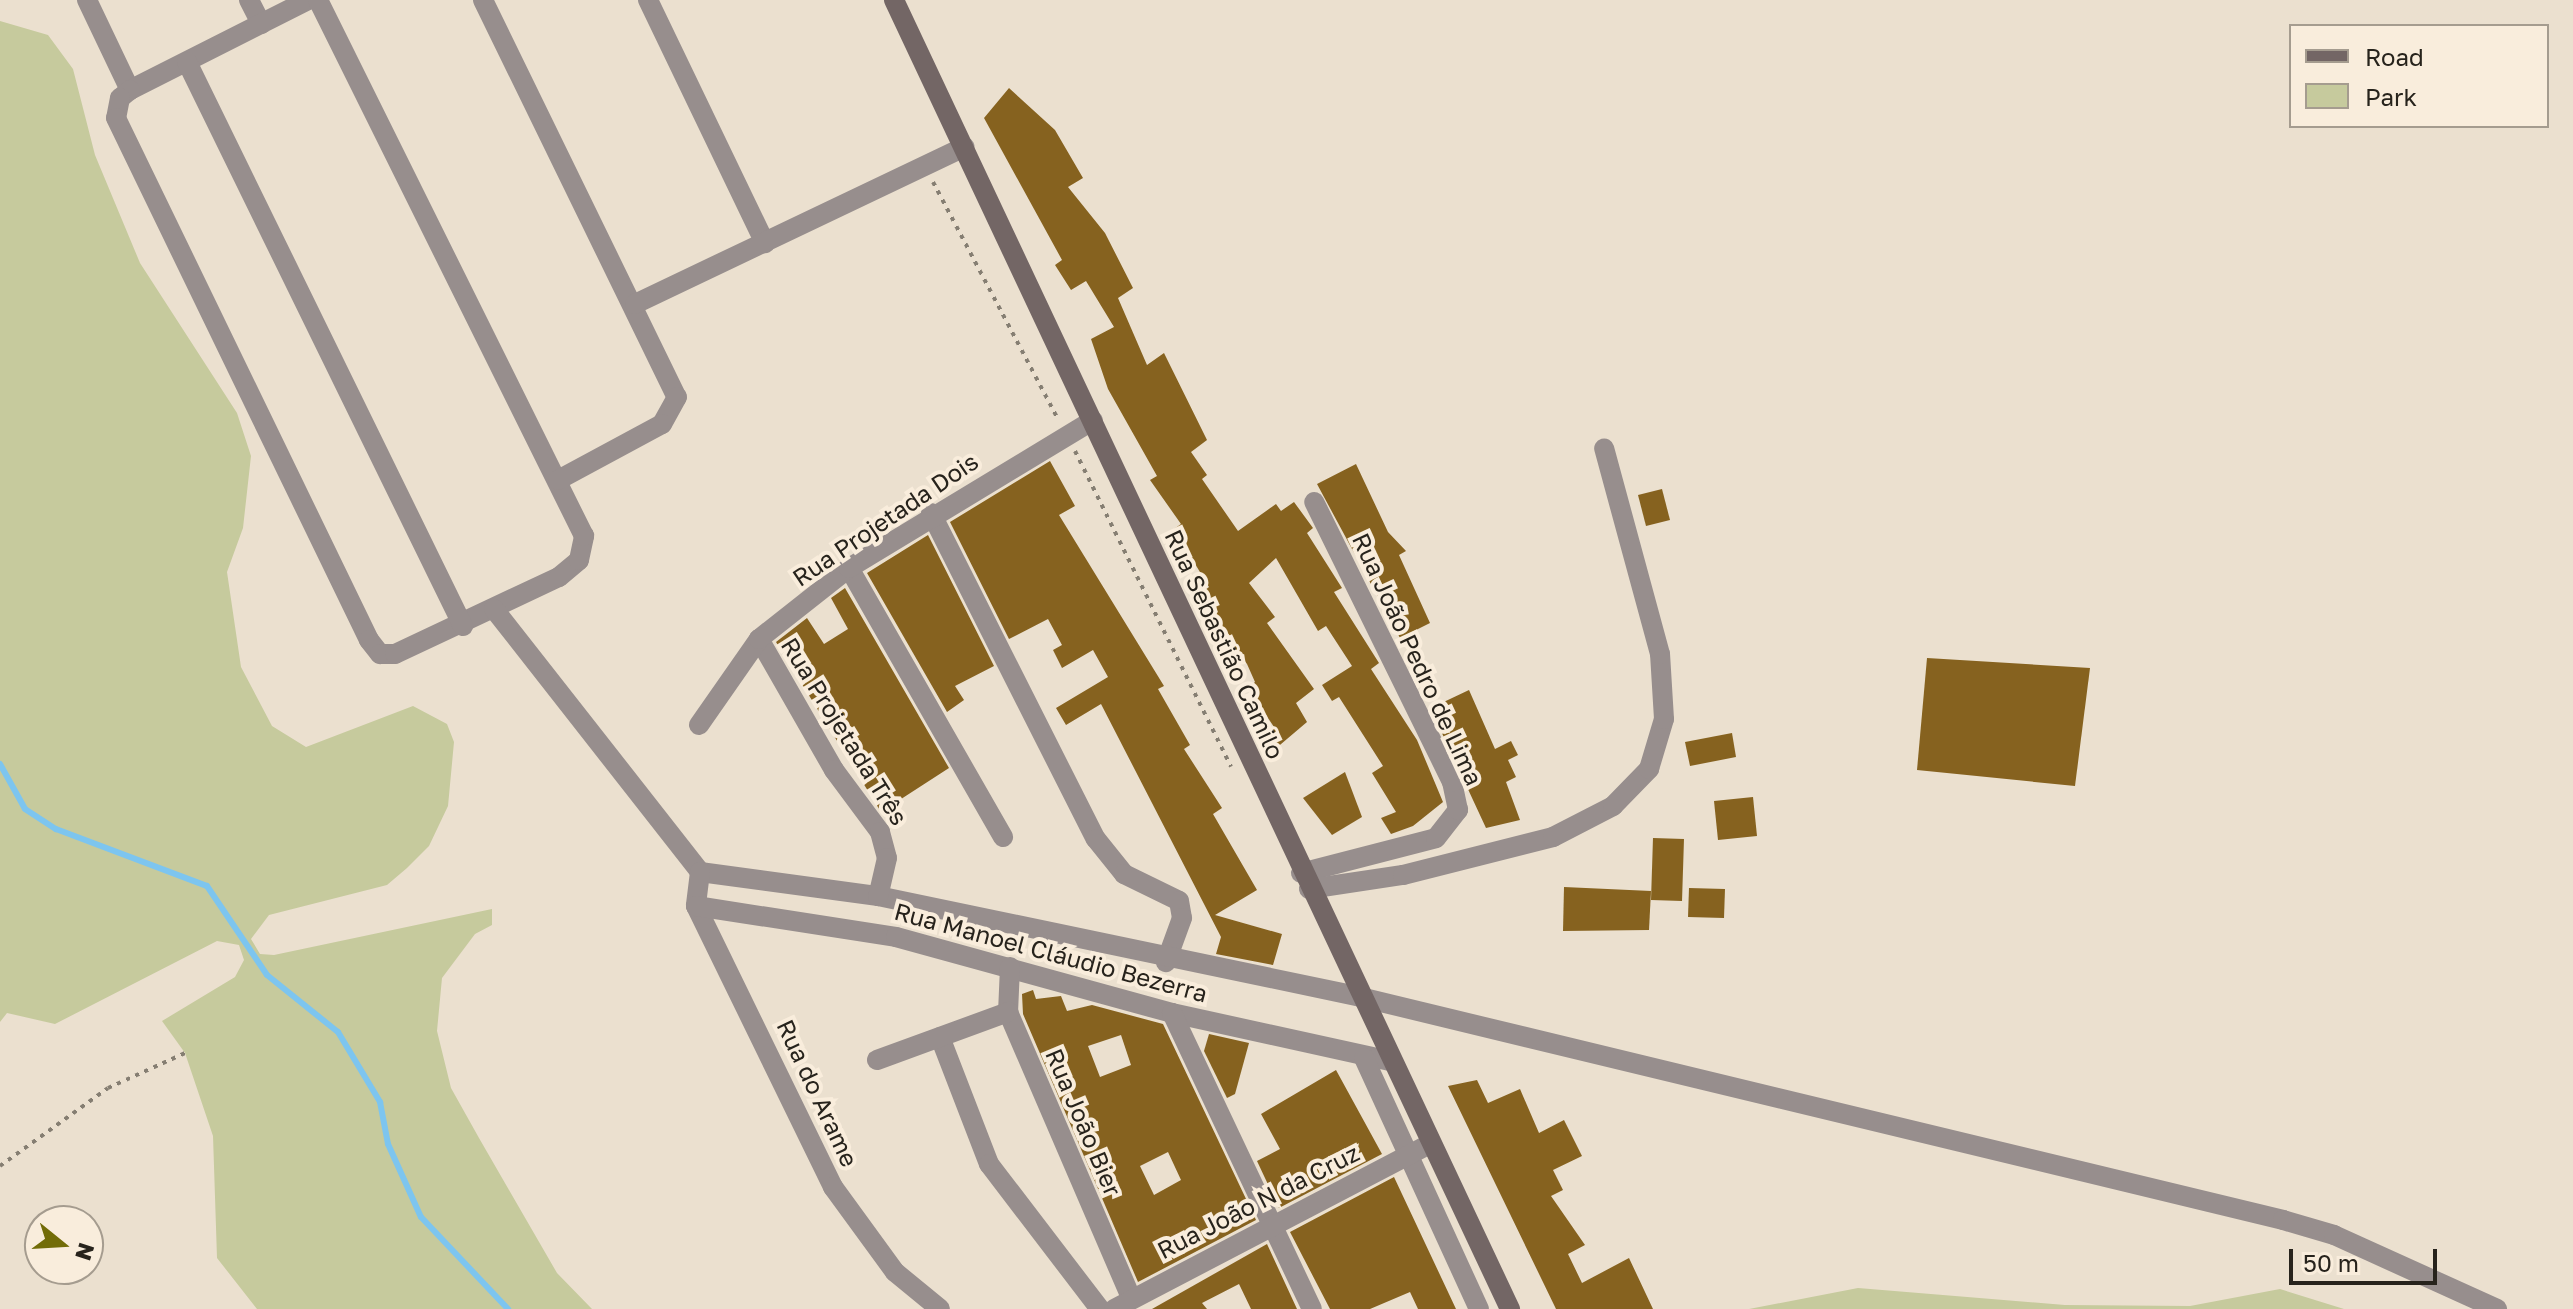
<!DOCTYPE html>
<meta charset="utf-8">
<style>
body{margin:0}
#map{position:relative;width:2573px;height:1309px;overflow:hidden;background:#ebe0cf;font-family:"Golos Text",sans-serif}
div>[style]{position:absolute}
.green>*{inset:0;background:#c6ca9d}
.stream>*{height:6px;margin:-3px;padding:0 3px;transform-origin:3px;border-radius:3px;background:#7dc5ef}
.building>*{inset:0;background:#86621f}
.path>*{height:4px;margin-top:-2px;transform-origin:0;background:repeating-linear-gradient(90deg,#857e72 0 4px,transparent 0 10px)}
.minor>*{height:20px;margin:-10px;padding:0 10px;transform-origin:10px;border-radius:10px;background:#978e8d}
.secondary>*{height:20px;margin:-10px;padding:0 10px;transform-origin:10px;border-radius:10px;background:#736665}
span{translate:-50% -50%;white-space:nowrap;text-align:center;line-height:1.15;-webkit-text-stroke:8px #f9eddc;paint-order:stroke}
.street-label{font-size:24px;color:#27231c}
.legend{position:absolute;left:2289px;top:24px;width:260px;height:104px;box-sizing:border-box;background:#f9eddc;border:2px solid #a59c8f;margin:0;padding:10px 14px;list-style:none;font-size:24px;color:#27231c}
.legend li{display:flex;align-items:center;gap:16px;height:40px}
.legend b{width:40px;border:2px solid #a59c8f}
.north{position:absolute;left:24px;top:1205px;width:80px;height:80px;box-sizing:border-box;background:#f9eddc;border:2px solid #a59c8f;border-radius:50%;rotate:108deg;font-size:22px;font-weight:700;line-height:32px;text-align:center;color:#27231c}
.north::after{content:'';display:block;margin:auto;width:28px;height:36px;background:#726c08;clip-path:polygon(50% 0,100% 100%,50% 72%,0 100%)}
.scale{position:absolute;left:2289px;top:1249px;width:148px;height:36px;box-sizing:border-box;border:4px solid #27231c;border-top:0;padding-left:10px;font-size:24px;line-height:28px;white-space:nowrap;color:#27231c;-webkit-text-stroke:6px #f9eddc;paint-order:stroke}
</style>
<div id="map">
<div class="green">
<i style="clip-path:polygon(0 21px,48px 35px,73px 69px,95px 155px,140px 263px,237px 413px,251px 456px,243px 528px,227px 572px,241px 667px,272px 726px,306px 747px,413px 706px,447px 724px,454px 742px,448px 806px,429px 846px,407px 868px,387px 885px,269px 915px,251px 939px,260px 954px,274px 955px,492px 909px,492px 925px,475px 934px,442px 978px,437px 1031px,451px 1088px,479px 1138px,557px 1273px,592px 1309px,257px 1309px,217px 1258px,213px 1136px,185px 1053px,162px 1021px,235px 977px,244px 960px,239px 945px,217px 941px,55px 1024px,7px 1013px,0 1022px)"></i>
<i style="clip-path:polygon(1858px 1288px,2065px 1305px,2190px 1306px,2280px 1289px,2344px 1309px,1749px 1309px)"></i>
</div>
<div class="stream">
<i style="left:0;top:764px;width:51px;rotate:60.9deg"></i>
<i style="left:25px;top:809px;width:37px;rotate:33deg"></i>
<i style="left:56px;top:829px;width:161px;rotate:20.7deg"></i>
<i style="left:207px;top:886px;width:107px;rotate:56deg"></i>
<i style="left:267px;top:975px;width:91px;rotate:38.8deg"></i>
<i style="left:338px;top:1032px;width:82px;rotate:59deg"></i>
<i style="left:380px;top:1102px;width:43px;rotate:79.2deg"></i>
<i style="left:388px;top:1144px;width:80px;rotate:65.7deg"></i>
<i style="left:421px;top:1217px;width:127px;rotate:46.6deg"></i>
</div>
<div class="building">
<i style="clip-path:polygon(1009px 88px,1055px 130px,1083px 178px,1068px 187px,1105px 233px,1133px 288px,1118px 298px,1147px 365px,1164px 353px,1207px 440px,1191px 452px,1207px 475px,1202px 479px,1238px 531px,1276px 504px,1281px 511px,1294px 502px,1313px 528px,1307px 533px,1342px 588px,1334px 592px,1379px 663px,1371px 669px,1417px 740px,1443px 802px,1413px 826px,1391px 834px,1381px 818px,1396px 812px,1372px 773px,1383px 766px,1339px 697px,1332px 701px,1322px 685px,1352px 666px,1326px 626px,1318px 631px,1276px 558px,1249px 583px,1275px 617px,1267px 623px,1314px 689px,1296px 703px,1307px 722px,1274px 750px,1265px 734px,1274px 727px,1248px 688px,1255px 682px,1247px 664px,1212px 617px,1218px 612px,1204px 591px,1209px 587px,1174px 529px,1181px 524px,1150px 480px,1157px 476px,1108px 389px,1091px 339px,1114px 327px,1086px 281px,1071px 290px,1055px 265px,1062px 260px,984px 118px)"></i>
<i style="clip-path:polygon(1050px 461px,1075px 506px,1059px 515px,1164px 686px,1158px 689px,1190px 745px,1184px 749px,1222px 808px,1213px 814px,1257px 890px,1215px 915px,1282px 934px,1273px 965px,1216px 954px,1221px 937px,1101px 704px,1066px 725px,1056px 708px,1108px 677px,1093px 650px,1062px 668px,1053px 650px,1062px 645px,1048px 619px,1009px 639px,950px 522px)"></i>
<i style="clip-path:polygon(1356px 464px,1388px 532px,1406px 551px,1399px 555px,1430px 623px,1400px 638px,1317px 484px)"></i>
<i style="clip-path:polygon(1662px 489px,1670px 520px,1646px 526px,1638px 495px)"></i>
<i style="clip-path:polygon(928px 535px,994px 666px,955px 686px,964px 700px,947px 712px,867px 573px)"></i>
<i style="clip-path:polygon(845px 588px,949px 768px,881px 812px,776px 642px,807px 618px,824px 644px,848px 629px,831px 598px)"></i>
<i style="clip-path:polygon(1927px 658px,2090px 668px,2075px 786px,1917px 770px)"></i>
<i style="clip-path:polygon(1469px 690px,1495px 749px,1511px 741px,1518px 755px,1508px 760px,1516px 777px,1506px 782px,1520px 820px,1486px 828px,1434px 716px,1431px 708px)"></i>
<i style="clip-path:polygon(1732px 733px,1736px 757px,1690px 766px,1685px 742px)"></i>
<i style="clip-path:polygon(1345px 772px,1362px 817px,1332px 835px,1303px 798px)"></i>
<i style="clip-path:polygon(1753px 797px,1757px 836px,1718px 840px,1714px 801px)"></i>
<i style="clip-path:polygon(1653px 838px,1684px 839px,1682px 901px,1651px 900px)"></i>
<i style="clip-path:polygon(1564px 887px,1651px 891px,1649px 930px,1563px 931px)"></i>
<i style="clip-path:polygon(1689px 888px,1725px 889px,1724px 918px,1688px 917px)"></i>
<i style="clip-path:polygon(evenodd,1033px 990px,1036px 999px,1061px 996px,1067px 1011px,1092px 1005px,1163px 1024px,1256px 1220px,1138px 1282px,1023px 1014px,1022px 994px,1033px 990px,1121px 1035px,1131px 1065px,1100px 1077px,1088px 1046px,1121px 1035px,1033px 990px,1168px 1152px,1181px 1180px,1154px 1195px,1140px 1166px,1168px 1152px)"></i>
<i style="clip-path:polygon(1209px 1034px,1249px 1043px,1235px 1094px,1227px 1098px,1204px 1051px)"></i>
<i style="clip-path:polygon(1336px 1070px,1382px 1154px,1279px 1208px,1257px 1161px,1280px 1149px,1261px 1114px)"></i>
<i style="clip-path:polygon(1477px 1080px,1488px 1103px,1520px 1089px,1539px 1133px,1564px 1120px,1582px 1156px,1553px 1170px,1563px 1190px,1551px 1196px,1585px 1245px,1568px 1254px,1582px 1283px,1629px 1258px,1653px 1309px,1556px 1309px,1448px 1086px)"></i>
<i style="clip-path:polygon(1394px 1177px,1456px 1309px,1418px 1309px,1410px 1292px,1370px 1309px,1330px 1309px,1290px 1232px)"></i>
<i style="clip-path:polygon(1267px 1244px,1297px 1309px,1251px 1309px,1239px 1284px,1202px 1303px,1207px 1309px,1152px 1309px)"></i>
</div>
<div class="path">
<i style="left:933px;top:182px;width:268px;rotate:62.2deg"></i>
<i style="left:1075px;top:451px;width:352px;rotate:63.7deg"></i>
<i style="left:0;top:1166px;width:133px;rotate:-35.8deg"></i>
<i style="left:108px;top:1088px;width:85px;rotate:-24.4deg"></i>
</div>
<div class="minor">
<i style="left:87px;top:0;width:100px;rotate:64.5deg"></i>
<i style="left:249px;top:0;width:27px;rotate:63deg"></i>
<i style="left:308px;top:0;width:199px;rotate:153.2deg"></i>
<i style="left:130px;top:90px;width:13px;rotate:141deg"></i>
<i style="left:120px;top:98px;width:20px;rotate:101deg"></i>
<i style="left:116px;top:118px;width:580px;rotate:64.14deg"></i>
<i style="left:369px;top:640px;width:18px;rotate:52deg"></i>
<i style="left:380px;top:654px;width:15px"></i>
<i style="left:395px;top:654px;width:181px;rotate:-25.2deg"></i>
<i style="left:559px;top:577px;width:26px;rotate:-40deg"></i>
<i style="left:579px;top:560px;width:25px;rotate:-78deg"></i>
<i style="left:584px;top:536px;width:598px;rotate:-116.39deg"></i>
<i style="left:483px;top:0;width:442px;rotate:64deg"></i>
<i style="left:677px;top:397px;width:31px;rotate:119deg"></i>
<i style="left:662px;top:424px;width:118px;rotate:151.7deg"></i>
<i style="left:648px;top:0;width:270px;rotate:64.3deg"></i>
<i style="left:187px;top:62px;width:628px;rotate:63.92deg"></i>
<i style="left:635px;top:304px;width:365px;rotate:-25.5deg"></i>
<i style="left:931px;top:513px;width:365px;rotate:63.2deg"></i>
<i style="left:1096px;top:839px;width:45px;rotate:51.3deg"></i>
<i style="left:1124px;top:874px;width:61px;rotate:26.1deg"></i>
<i style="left:1179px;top:901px;width:17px;rotate:80deg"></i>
<i style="left:1182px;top:918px;width:47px;rotate:110deg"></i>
<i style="left:849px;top:568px;width:310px;rotate:60.2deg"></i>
<i style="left:494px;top:609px;width:334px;rotate:51.9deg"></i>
<i style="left:700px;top:872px;width:180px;rotate:7.7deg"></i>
<i style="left:878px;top:896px;width:492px;rotate:11.8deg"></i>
<i style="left:1360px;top:997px;width:950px;rotate:13.58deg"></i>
<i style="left:2283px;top:1220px;width:53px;rotate:16.4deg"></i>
<i style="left:2334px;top:1235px;width:179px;rotate:24.4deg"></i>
<i style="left:759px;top:639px;width:151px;rotate:60.2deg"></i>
<i style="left:834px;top:770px;width:77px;rotate:53.4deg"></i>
<i style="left:880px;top:832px;width:27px;rotate:75deg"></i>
<i style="left:887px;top:858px;width:39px;rotate:103deg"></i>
<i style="left:699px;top:725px;width:105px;rotate:-55.1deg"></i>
<i style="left:759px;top:639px;width:115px;rotate:-38.3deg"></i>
<i style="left:849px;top:568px;width:285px;rotate:-31.2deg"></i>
<i style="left:700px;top:872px;width:34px;rotate:97deg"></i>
<i style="left:696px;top:906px;width:313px;rotate:64deg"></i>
<i style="left:833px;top:1187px;width:105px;rotate:53.9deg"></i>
<i style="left:895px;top:1272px;width:58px;rotate:39.4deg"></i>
<i style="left:1301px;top:873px;width:139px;rotate:-14.5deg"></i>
<i style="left:1436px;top:838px;width:36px;rotate:-52deg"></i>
<i style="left:1458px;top:810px;width:29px;rotate:-102deg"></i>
<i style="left:1452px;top:782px;width:312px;rotate:-116.2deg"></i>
<i style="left:1309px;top:889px;width:95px;rotate:-8.5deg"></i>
<i style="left:1403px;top:875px;width:155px;rotate:-14.2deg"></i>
<i style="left:1553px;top:837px;width:68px;rotate:-27.3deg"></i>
<i style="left:1613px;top:806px;width:52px;rotate:-45.8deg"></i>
<i style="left:1649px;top:769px;width:52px;rotate:-73.3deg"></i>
<i style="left:1664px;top:719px;width:65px;rotate:-93.5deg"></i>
<i style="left:1660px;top:654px;width:213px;rotate:-105.2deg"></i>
<i style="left:696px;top:906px;width:202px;rotate:8.8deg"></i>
<i style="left:896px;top:937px;width:286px;rotate:15.4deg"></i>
<i style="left:1172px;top:1013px;width:223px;rotate:12.4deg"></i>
<i style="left:1010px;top:967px;width:45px;rotate:92.5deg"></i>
<i style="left:1008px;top:1012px;width:308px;rotate:66.7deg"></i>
<i style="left:1172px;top:1013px;width:327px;rotate:64.7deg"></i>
<i style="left:940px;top:1037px;width:136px;rotate:68.9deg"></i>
<i style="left:989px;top:1164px;width:183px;rotate:52.6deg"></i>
<i style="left:1364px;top:1058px;width:276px;rotate:65.4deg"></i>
<i style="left:877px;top:1060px;width:140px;rotate:-20.1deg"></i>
<i style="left:1114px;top:1309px;width:356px;rotate:-27.6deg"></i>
</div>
<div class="secondary">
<i style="left:894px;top:0;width:1447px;rotate:64.8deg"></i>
</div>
<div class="street-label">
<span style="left:885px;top:519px;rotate:-34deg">Rua Projetada Dois</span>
<span style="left:1225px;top:644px;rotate:65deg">Rua Sebastião Camilo</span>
<span style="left:1418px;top:659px;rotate:65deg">Rua João Pedro de Lima</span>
<span style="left:845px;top:731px;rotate:58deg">Rua Projetada Três</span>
<span style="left:1051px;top:952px;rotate:15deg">Rua Manoel Cláudio Bezerra</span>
<span style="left:818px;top:1093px;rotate:65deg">Rua do Arame</span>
<span style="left:1084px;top:1122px;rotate:67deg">Rua João Bier</span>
<span style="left:1258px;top:1201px;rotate:-27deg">Rua João N da Cruz</span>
</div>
<ul class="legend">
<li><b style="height:10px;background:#736665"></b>Road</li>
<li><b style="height:22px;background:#c6ca9d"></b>Park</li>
</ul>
<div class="north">N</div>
<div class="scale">50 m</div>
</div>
